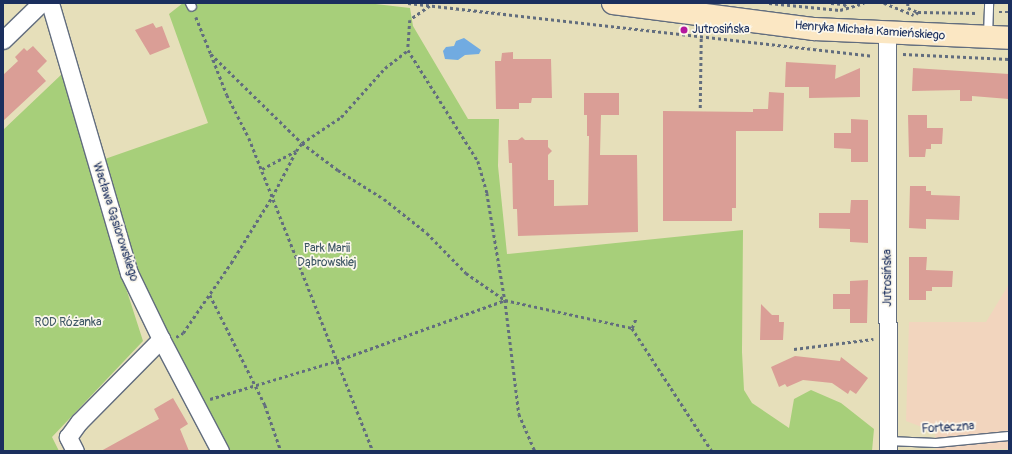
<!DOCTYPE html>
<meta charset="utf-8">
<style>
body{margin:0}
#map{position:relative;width:1012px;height:454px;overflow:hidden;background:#e6dfba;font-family:Pangolin,sans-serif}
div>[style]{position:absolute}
.built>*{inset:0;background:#f2d5be}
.green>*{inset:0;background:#a7cf7a}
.water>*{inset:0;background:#71abe1}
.building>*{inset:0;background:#da9e96}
.path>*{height:2.5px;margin-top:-1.25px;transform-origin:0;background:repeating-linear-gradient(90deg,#626d7e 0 3px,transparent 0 6px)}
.roads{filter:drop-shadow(1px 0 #626d7e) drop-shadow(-1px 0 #626d7e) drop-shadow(0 1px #626d7e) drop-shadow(0 -1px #626d7e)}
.lane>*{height:8px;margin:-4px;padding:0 4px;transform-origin:4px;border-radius:4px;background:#fff}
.street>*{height:17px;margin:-8.5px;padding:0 8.5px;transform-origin:8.5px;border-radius:8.5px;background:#fff}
.secondary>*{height:22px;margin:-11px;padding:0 11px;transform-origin:11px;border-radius:11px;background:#fbe7c3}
.dots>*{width:11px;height:11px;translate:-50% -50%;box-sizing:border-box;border:2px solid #fbf7ec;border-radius:50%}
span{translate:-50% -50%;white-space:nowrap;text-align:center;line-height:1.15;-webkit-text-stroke:3.5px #fbf7ec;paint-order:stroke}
.poi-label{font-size:12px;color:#1b2f5e}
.left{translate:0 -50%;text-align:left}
.street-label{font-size:12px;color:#1b2f5e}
.park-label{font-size:12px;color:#3e5765}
.frame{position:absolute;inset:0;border:4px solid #1b2f5e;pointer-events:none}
</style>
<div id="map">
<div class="built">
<i style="clip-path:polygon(1009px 284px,1009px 449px,936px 451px,935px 432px,906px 421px,909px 322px,986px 322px)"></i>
</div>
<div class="green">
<i style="clip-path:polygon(183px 3px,367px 3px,410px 8px,413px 26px,468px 119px,499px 119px,498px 166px,507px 254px,743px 230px,742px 352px,744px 390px,752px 403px,789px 428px,794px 399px,811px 390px,841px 403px,874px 429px,872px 451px,226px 451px,140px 279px,102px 160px,208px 123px,169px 14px)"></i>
<i style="clip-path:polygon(63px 73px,115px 254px,143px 341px,52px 437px,59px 451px,3px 451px,3px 130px)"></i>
</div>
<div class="water">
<i style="clip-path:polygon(464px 38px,481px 50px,479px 54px,465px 55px,458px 60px,445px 59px,443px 51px,446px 47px,454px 46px,456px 41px)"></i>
</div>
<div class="building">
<i style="clip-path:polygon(153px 23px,156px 28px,162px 26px,170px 47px,150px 55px,135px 30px)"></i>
<i style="clip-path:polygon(33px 46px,47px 61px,37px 71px,46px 81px,3px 121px,3px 75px,18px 61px,15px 57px,24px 48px,27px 51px)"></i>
<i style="clip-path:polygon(513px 52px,513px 59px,551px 59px,552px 98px,532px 98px,531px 103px,519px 103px,519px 109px,496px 109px,495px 61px,501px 61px,502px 53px)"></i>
<i style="clip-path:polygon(786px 62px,836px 65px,835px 79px,860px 68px,860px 97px,809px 98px,809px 87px,785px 87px)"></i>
<i style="clip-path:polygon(913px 68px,1009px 74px,1009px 99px,972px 96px,972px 101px,960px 101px,960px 90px,912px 91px)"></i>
<i style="clip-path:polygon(769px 92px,784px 93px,783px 131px,736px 131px,736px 208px,732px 208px,732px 221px,663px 221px,663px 111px,753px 112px,753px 109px,768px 109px)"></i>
<i style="clip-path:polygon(584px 93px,619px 93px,619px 115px,601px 115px,600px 155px,637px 155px,638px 232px,518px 236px,517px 209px,513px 209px,512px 163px,509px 163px,508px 140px,518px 140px,522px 137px,525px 140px,548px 140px,548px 147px,552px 151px,548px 155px,548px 180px,554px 180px,554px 206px,588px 205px,589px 136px,587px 136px,587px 115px,584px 115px)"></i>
<i style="clip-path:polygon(908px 115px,927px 115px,927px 128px,943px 128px,942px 144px,931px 144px,931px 149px,926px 149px,925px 157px,909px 157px)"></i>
<i style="clip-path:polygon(851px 119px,868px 120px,868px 162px,851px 162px,851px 149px,834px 148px,834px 133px,851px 133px)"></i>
<i style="clip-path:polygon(910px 186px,926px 186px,926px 191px,931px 191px,931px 195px,960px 196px,959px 220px,926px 219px,926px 229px,909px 228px)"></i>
<i style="clip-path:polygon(851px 200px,868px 200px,868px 243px,850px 242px,850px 229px,819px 228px,819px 213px,850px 213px)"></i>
<i style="clip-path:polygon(909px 257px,927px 257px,926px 270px,953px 271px,952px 287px,932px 287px,932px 291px,926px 291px,926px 300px,909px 300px)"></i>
<i style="clip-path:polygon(868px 280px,867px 323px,850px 323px,850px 309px,833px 309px,833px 294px,850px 294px,850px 281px)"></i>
<i style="clip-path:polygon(761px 304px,772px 315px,779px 315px,779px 322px,784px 322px,783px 340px,760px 340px)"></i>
<i style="clip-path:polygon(795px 356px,840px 361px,841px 357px,868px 378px,856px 394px,850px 390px,848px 394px,832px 383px,803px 380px,787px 387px,785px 384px,779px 387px,771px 367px)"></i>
<i style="clip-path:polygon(173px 398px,188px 424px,180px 429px,189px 451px,101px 451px,159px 419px,154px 409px)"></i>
</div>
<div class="path">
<i style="left:408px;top:3px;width:467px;rotate:6.5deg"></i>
<i style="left:769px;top:3px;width:71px;rotate:5.6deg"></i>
<i style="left:840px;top:10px;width:25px;rotate:-16deg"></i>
<i style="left:831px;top:3px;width:13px;rotate:4deg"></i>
<i style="left:844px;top:4px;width:3px;rotate:45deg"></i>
<i style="left:884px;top:3px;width:32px;rotate:22deg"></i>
<i style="left:908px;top:3px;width:5px;rotate:90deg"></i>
<i style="left:908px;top:8px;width:11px;rotate:22deg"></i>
<i style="left:805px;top:4px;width:1px;rotate:-90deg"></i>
<i style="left:430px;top:6px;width:24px;rotate:145deg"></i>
<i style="left:410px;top:20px;width:30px;rotate:94deg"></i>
<i style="left:408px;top:50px;width:131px;rotate:57.8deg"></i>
<i style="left:478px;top:161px;width:33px;rotate:74deg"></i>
<i style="left:487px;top:193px;width:109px;rotate:80.5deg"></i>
<i style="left:505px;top:300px;width:115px;rotate:83deg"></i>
<i style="left:519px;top:414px;width:40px;rotate:66.6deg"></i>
<i style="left:999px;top:12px;width:10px"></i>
<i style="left:916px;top:14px;width:3px;rotate:-45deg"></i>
<i style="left:918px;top:12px;width:60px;rotate:1deg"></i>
<i style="left:196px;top:17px;width:40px;rotate:68deg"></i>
<i style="left:211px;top:54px;width:127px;rotate:44.4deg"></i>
<i style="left:302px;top:143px;width:45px;rotate:36.9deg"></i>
<i style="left:338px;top:170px;width:54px;rotate:32.2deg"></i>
<i style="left:384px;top:199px;width:55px;rotate:38.3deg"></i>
<i style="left:427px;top:233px;width:56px;rotate:45.7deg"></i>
<i style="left:466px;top:273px;width:47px;rotate:34.7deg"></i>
<i style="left:505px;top:300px;width:130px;rotate:12.4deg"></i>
<i style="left:632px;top:328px;width:147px;rotate:57deg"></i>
<i style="left:211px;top:54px;width:44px;rotate:68.7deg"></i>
<i style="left:227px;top:95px;width:48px;rotate:62.9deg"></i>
<i style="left:249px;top:138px;width:337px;rotate:68.4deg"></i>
<i style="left:903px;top:54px;width:106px;rotate:2.7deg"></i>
<i style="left:700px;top:108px;width:70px;rotate:-89.2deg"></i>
<i style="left:262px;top:169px;width:38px;rotate:-28deg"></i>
<i style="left:210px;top:295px;width:123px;rotate:63.4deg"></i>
<i style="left:265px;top:405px;width:49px;rotate:70.8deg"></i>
<i style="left:632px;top:328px;width:11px;rotate:-68deg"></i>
<i style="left:176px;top:337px;width:8px;rotate:-30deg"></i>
<i style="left:183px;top:333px;width:85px;rotate:-55.6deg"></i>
<i style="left:231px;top:263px;width:78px;rotate:-58.2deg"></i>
<i style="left:272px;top:197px;width:52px;rotate:-62.4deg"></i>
<i style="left:296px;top:151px;width:10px;rotate:-53deg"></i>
<i style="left:302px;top:143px;width:47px;rotate:-33.7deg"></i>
<i style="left:341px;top:117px;width:66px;rotate:-48.1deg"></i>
<i style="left:385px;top:68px;width:29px;rotate:-38deg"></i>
<i style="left:794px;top:349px;width:80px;rotate:-7.2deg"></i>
<i style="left:210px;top:399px;width:132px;rotate:-16.8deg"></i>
<i style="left:336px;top:361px;width:180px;rotate:-19.8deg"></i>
</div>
<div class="roads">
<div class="lane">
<i style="left:190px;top:3px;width:4px;rotate:63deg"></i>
<i style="left:988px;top:36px;width:33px;rotate:-88deg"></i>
<i style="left:888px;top:441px;width:48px;rotate:2.4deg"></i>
<i style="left:936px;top:443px;width:73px;rotate:-5.5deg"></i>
</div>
<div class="street">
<i style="left:50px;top:3px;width:281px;rotate:73.7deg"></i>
<i style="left:129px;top:273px;width:73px;rotate:64.1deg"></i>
<i style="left:161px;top:339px;width:127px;rotate:62.2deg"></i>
<i style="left:887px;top:34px;width:417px;rotate:89.9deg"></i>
<i style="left:3px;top:40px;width:53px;rotate:-44.2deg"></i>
<i style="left:75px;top:451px;width:16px;rotate:-117deg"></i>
<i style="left:68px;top:437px;width:19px;rotate:-54deg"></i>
<i style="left:79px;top:422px;width:117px;rotate:-45.3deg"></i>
</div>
<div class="secondary">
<i style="left:613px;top:3px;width:203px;rotate:7.4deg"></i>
<i style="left:814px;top:29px;width:195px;rotate:2.6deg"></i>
</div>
</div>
<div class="dots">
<i style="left:684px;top:30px;background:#b5179e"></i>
</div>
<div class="poi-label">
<span class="left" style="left:692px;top:30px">Jutrosińska</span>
</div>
<div class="street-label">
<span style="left:870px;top:31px;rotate:4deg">Henryka Michała Kamieńskiego</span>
<span style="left:115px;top:222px;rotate:72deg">Wacława Gąsiorowskiego</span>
<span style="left:888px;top:278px;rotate:-90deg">Jutrosińska</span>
<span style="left:948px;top:428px;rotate:-3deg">Forteczna</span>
</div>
<div class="park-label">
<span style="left:327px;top:256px">Park Marii<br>Dąbrowskiej</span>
<span style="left:68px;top:323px">ROD Różanka</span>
</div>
<div class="frame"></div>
</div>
